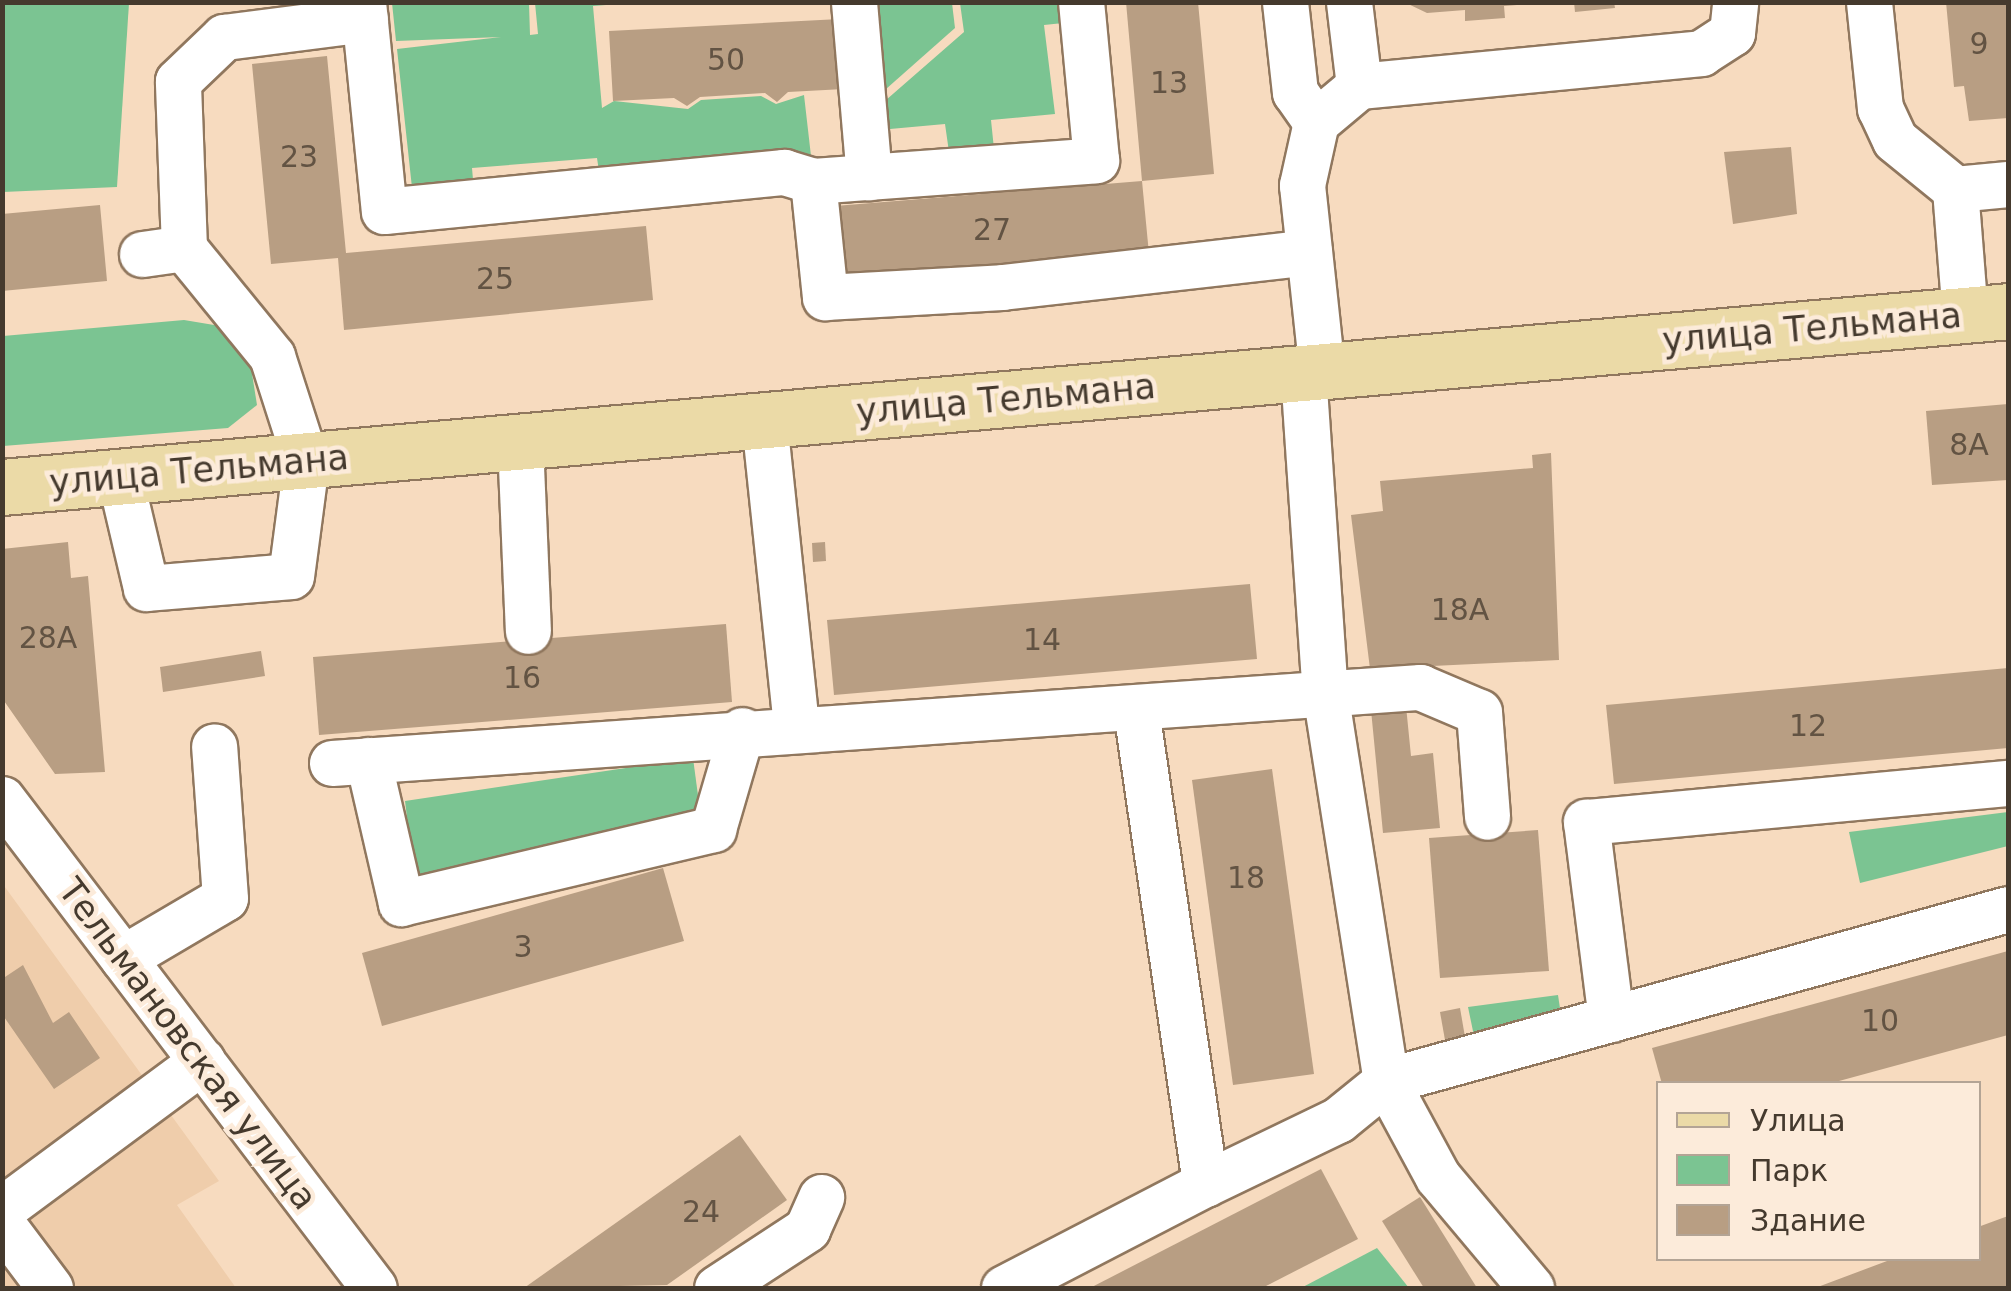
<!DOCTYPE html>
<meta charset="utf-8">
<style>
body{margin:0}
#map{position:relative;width:2011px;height:1291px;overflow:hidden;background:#f7dbbf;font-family:"DejaVu Sans",sans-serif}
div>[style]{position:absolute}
.built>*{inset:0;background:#efcdab}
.green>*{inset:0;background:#7bc492}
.building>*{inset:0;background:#b89e83}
.roads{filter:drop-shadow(2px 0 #90775e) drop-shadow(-2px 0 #90775e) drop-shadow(0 2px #90775e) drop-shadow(0 -2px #90775e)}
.minor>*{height:45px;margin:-22.5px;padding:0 22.5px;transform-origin:22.5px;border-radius:22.5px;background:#fff}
.major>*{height:55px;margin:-27.5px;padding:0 27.5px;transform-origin:27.5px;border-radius:27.5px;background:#ebdaa7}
span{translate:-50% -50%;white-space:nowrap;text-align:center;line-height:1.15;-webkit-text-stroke:9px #fcebda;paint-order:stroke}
.number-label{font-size:30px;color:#625343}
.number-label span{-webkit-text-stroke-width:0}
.street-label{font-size:35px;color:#453a2e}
.frame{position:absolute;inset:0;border:5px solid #453a2e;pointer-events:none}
.legend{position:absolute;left:1656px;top:1081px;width:325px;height:180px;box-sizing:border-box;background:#fcebda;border:2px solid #b3a495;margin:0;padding:12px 18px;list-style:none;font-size:30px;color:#453a2e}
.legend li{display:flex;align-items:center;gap:20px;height:50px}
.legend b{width:50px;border:2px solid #b3a495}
</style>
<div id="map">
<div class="built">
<i style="clip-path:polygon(2px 883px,219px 1181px,177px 1205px,236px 1288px,3px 1288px)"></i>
</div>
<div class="green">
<i style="clip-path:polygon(2px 3px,129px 3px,117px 187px,3px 192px)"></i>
<i style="clip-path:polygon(392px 3px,529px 3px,530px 35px,538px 34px,535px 3px,632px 3px,593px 6px,602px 108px,614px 101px,688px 109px,701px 100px,761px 96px,776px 104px,804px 95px,811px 156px,600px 178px,597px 158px,472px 168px,474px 191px,413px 197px,397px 49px,501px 37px,396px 41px)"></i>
<i style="clip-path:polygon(868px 3px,952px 3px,955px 28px,877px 97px)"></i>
<i style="clip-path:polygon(960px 3px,1072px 3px,1073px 22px,1044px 25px,1055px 114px,991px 120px,994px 149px,949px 152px,945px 124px,879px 130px,878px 107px,964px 32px)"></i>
<i style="clip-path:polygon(184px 320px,226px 327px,250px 361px,257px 405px,228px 428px,3px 446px,3px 336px)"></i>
<i style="clip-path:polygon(693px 758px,701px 818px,415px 883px,405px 801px)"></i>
<i style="clip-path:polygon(2008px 812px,2008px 846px,1860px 883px,1849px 832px)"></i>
<i style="clip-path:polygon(1558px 995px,1561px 1015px,1474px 1036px,1468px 1007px)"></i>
<i style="clip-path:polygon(1377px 1248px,1409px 1288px,1301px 1288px)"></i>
</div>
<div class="building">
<i style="clip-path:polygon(1126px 2px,1198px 2px,1214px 174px,1142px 181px)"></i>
<i style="clip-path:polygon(1404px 2px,1517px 2px,1517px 5px,1504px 6px,1505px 18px,1465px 21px,1465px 10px,1427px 13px)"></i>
<i style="clip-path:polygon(1574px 2px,1614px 2px,1615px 8px,1575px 12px)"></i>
<i style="clip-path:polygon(1946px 2px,2008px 2px,2008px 118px,1969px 121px,1964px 86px,1954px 87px)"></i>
<i style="clip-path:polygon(840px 19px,844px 89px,788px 92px,777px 102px,765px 93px,700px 97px,687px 106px,674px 98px,613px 101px,609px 31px)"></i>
<i style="clip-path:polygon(327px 56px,346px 253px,646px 226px,653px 300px,344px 330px,338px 258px,271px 264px,252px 64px)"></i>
<i style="clip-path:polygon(1791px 147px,1797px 214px,1733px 224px,1724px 152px)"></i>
<i style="clip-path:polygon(1142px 181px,1149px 254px,841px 280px,835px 206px)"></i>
<i style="clip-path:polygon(100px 205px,107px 281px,2px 291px,2px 214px)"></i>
<i style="clip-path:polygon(2008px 404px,2008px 480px,1932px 485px,1926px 411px)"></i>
<i style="clip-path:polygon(1551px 453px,1559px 660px,1370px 669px,1351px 515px,1383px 511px,1380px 481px,1533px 468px,1532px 455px)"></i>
<i style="clip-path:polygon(68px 542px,71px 578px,88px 576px,105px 772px,55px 774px,2px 698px,2px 549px)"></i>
<i style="clip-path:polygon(825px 542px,826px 561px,813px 562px,812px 543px)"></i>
<i style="clip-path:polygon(1250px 584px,1257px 659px,834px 695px,827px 620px)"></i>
<i style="clip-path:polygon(726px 624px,732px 702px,319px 735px,313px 657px)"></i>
<i style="clip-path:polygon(261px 651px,265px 676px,163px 692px,160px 667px)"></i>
<i style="clip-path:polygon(2008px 668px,2008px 748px,1614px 784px,1606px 705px)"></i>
<i style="clip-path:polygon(1406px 706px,1411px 756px,1433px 753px,1440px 828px,1383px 833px,1371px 710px)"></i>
<i style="clip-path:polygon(1272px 769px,1314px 1074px,1233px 1085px,1192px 780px)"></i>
<i style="clip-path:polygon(1538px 830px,1549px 971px,1440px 978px,1429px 838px)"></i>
<i style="clip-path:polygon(663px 868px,684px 941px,382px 1026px,362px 953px)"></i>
<i style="clip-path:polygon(2008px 951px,2008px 1035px,1828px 1084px,1662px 1084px,1652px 1048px)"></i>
<i style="clip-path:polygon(23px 965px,53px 1023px,69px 1012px,100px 1058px,54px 1089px,2px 1014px,2px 979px)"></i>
<i style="clip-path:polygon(1460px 1008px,1465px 1037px,1445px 1040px,1440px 1012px)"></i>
<i style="clip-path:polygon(740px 1135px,787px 1200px,667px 1285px,524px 1288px)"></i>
<i style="clip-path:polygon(1321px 1169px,1358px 1239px,1262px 1288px,1090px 1288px)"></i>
<i style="clip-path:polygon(1420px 1197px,1477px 1288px,1424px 1288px,1382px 1221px)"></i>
<i style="clip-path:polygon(2008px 1216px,2008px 1288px,1815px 1288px,1895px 1258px,1978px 1258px,1978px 1227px)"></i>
</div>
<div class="roads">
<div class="minor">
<i style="left:363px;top:2px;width:210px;rotate:84.3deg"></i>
<i style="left:384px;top:211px;width:402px;rotate:-5.6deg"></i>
<i style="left:784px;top:172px;width:30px;rotate:17deg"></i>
<i style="left:813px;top:181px;width:284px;rotate:-4.2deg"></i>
<i style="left:1096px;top:160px;width:159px;rotate:-95.4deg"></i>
<i style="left:854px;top:2px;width:176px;rotate:85.1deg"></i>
<i style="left:1285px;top:2px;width:91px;rotate:83.7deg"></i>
<i style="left:1295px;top:92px;width:37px;rotate:55deg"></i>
<i style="left:1316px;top:122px;width:65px;rotate:102.5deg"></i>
<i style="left:1302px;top:185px;width:187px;rotate:83.9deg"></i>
<i style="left:1349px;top:2px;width:85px;rotate:83.2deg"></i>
<i style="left:1869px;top:2px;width:107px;rotate:84.1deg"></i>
<i style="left:1880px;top:108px;width:35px;rotate:65deg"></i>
<i style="left:1895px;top:140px;width:77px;rotate:39.2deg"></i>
<i style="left:1955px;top:189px;width:53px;rotate:-5.4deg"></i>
<i style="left:1316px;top:122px;width:56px;rotate:-39.9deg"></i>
<i style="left:1359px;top:86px;width:344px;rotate:-5.5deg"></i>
<i style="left:1701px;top:53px;width:37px;rotate:-33deg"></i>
<i style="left:1732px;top:33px;width:31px;rotate:-84deg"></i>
<i style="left:813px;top:181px;width:117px;rotate:84.1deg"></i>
<i style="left:825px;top:297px;width:177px;rotate:-3.2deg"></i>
<i style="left:1002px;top:287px;width:309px;rotate:-6.5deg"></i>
<i style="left:1955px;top:189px;width:126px;rotate:85.5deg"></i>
<i style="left:142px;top:254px;width:42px;rotate:-8.1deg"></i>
<i style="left:1303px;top:373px;width:320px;rotate:86.1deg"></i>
<i style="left:1325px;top:692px;width:394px;rotate:81.1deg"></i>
<i style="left:1386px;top:1081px;width:109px;rotate:61.6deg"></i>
<i style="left:1438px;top:1177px;width:145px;rotate:50deg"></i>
<i style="left:764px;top:421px;width:306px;rotate:84deg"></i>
<i style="left:520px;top:442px;width:189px;rotate:87.6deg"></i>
<i style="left:120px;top:478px;width:113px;rotate:76.7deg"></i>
<i style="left:146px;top:588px;width:145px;rotate:-4.7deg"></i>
<i style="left:291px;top:576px;width:115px;rotate:-82.5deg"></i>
<i style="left:306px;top:462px;width:111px;rotate:-107.8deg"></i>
<i style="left:272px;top:356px;width:139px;rotate:-129.2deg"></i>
<i style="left:184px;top:248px;width:167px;rotate:-92.1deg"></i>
<i style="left:178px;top:81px;width:64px;rotate:-43.7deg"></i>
<i style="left:224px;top:37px;width:142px;rotate:-7.3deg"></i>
<i style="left:1136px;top:710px;width:479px;rotate:81.7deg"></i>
<i style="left:1205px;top:1184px;width:148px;rotate:-25.7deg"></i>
<i style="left:1338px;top:1120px;width:62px;rotate:-39.1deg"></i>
<i style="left:1386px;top:1081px;width:645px;rotate:-15.46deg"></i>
<i style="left:368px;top:760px;width:147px;rotate:77deg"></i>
<i style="left:401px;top:903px;width:321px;rotate:-13.3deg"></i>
<i style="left:713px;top:829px;width:103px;rotate:-73.7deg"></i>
<i style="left:332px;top:763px;width:1091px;rotate:-4deg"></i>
<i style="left:1420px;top:687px;width:64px;rotate:23deg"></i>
<i style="left:1479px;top:712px;width:105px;rotate:85.6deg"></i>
<i style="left:2px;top:799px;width:614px;rotate:52.74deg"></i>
<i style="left:123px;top:958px;width:118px;rotate:-30.5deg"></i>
<i style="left:225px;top:898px;width:152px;rotate:-94.1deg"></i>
<i style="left:1611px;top:1019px;width:199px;rotate:-97.2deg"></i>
<i style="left:1586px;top:822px;width:424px;rotate:-5.3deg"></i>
<i style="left:2px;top:1209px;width:249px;rotate:-36.5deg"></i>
<i style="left:2px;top:1224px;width:80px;rotate:53.1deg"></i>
<i style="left:717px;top:1288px;width:108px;rotate:-33.2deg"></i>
<i style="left:807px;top:1229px;width:35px;rotate:-66deg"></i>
<i style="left:1004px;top:1288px;width:226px;rotate:-27.4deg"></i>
</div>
<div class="major">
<i style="left:2px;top:487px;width:2014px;rotate:-5.01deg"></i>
</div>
</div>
<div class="number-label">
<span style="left:1979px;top:44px">9</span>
<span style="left:726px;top:60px">50</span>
<span style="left:1169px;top:83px">13</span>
<span style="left:299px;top:157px">23</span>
<span style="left:992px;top:230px">27</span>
<span style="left:495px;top:279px">25</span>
<span style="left:1969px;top:445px">8А</span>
<span style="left:1460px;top:610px">18А</span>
<span style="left:48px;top:638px">28А</span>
<span style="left:1042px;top:640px">14</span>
<span style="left:522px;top:678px">16</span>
<span style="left:1808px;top:726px">12</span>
<span style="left:1246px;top:878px">18</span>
<span style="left:523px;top:947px">3</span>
<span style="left:1880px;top:1021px">10</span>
<span style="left:701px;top:1212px">24</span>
</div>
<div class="street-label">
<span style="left:1812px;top:328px;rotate:-5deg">улица Тельмана</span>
<span style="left:1006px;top:399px;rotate:-5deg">улица Тельмана</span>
<span style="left:199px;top:470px;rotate:-5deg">улица Тельмана</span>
<span style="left:188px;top:1044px;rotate:53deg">Тельмановская улица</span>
</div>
<div class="frame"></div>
<ul class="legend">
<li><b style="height:12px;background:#ebdaa7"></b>Улица</li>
<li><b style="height:28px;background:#7bc492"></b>Парк</li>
<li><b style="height:28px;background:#b89e83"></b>Здание</li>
</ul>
</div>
